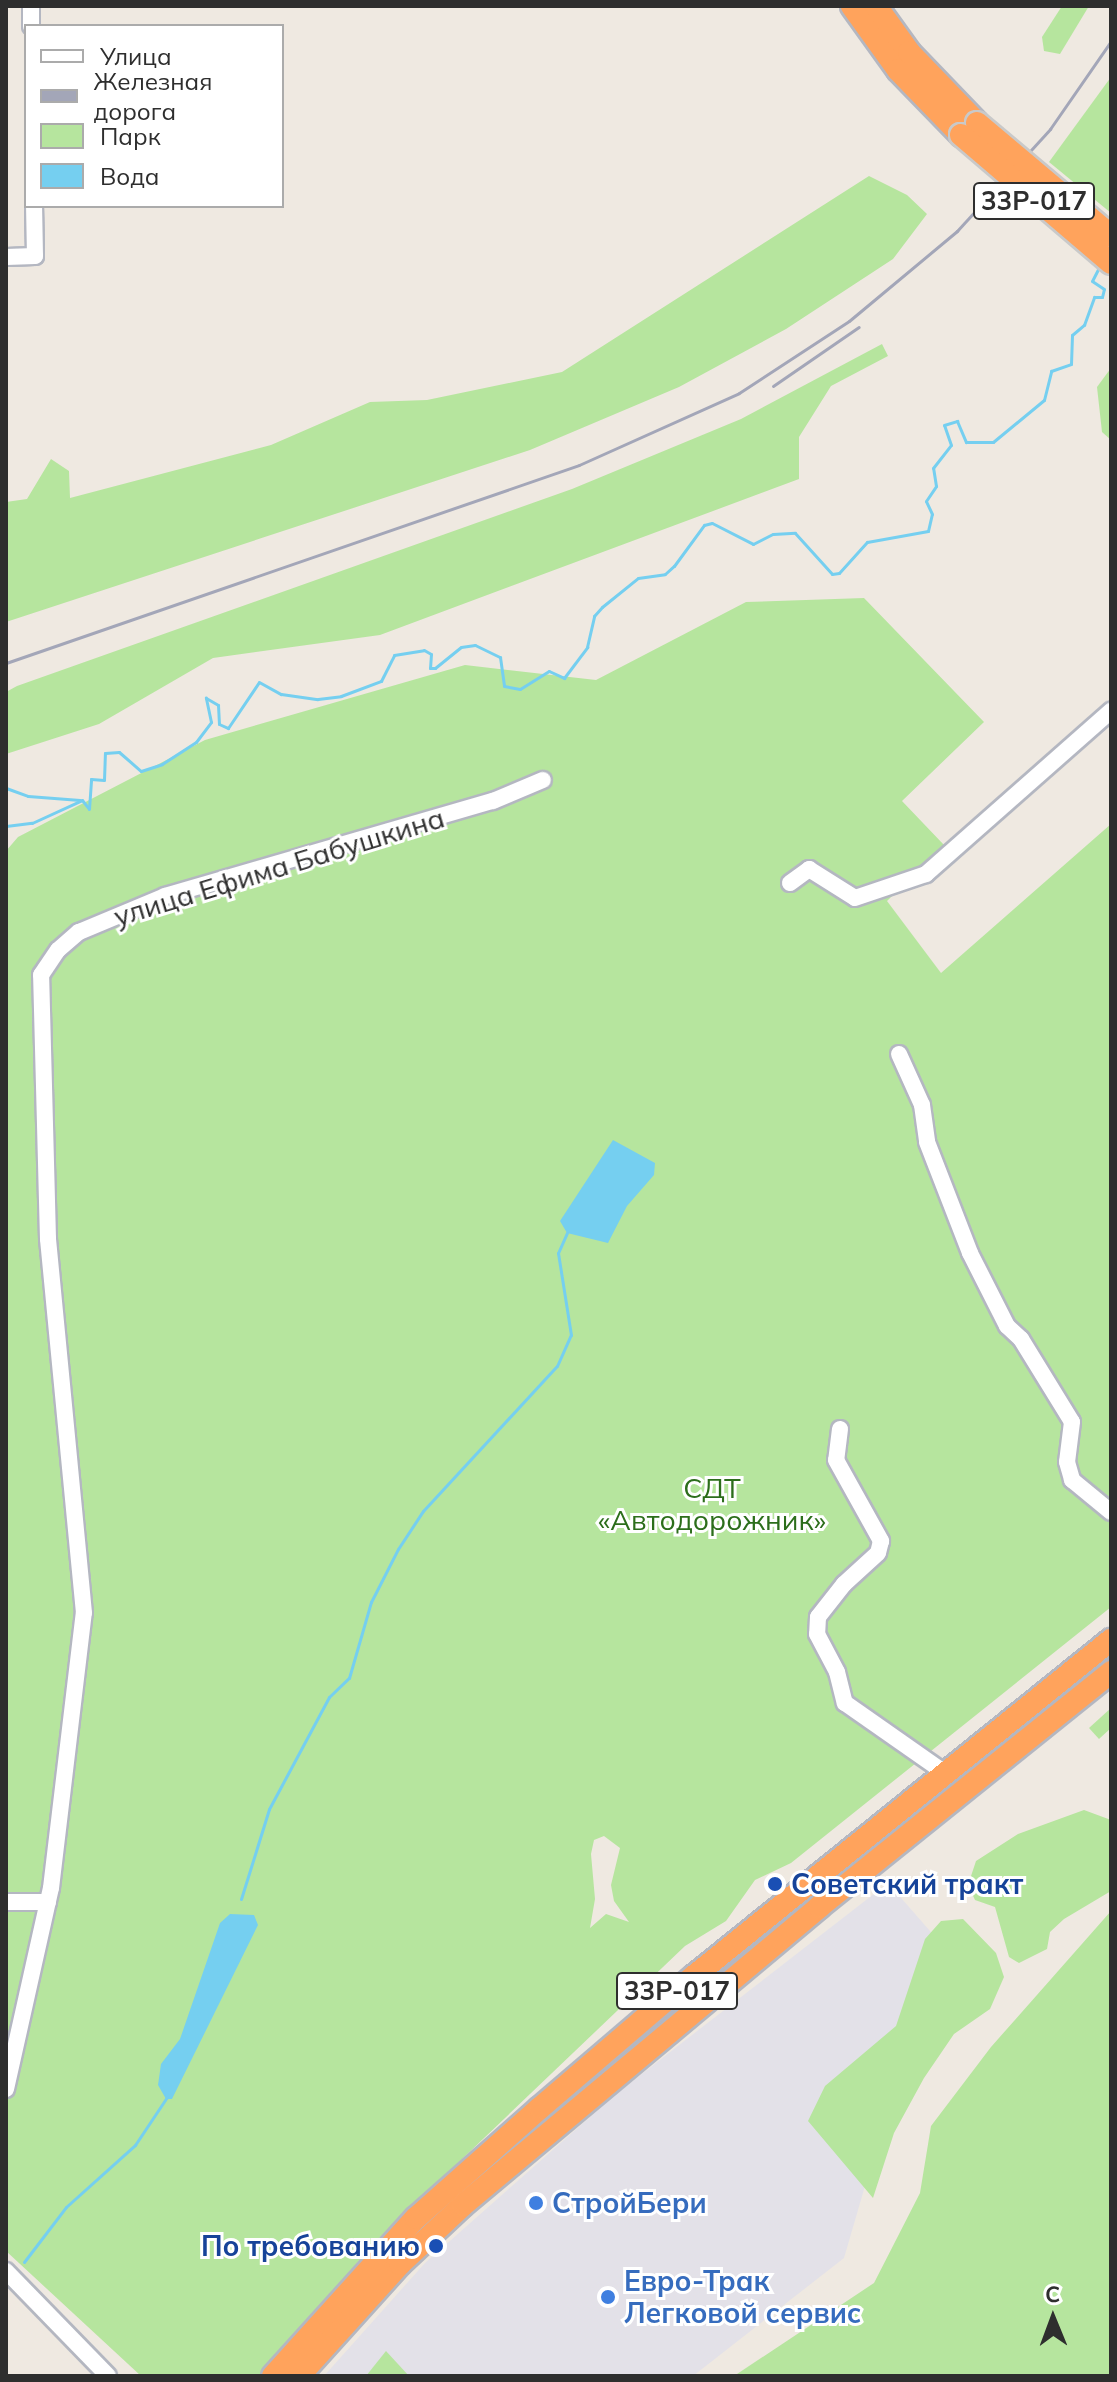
<!DOCTYPE html>
<meta charset="utf-8">
<style>
body{margin:0}
#map{position:relative;width:1117px;height:2382px;overflow:hidden;background:#efe9e1;font-family:Mulish,sans-serif}
div>[style]{position:absolute}
.industrial>*{inset:0;background:#e3e1e8}
.green>*{inset:0;background:#b6e59e}
.water>*{inset:0;background:#75cff0}
.stream>*{height:3px;margin:-1.5px;padding:0 1.5px;transform-origin:1.5px;border-radius:1.5px;background:#75cff0}
.roads{filter:drop-shadow(2px 0 #b4b7c1) drop-shadow(-2px 0 #b4b7c1) drop-shadow(0 2px #b4b7c1) drop-shadow(0 -2px #b4b7c1)}
.minor>*{height:16px;margin:-8px;padding:0 8px;transform-origin:8px;border-radius:8px;background:#fff}
.highway>*{height:22px;margin:-11px;padding:0 11px;transform-origin:11px;border-radius:11px;background:#ffa35c}
.rail>*{height:3px;margin:-1.5px;padding:0 1.5px;transform-origin:1.5px;border-radius:1.5px;background:#a3a6b8}
.bridges{filter:drop-shadow(2px 0 #c9c9c9) drop-shadow(-2px 0 #c9c9c9) drop-shadow(0 2px #c9c9c9) drop-shadow(0 -2px #c9c9c9)}
.highway-bridge>*{height:22px;margin:-11px;padding:0 11px;transform-origin:11px;border-radius:11px;background:#ffa35c}
.dots>*{width:22px;height:22px;translate:-50% -50%;box-sizing:border-box;border:4px solid #fff;border-radius:50%}
span{translate:-50% -50%;white-space:nowrap;text-align:center;line-height:1.15;-webkit-text-stroke:6px #fff;paint-order:stroke}
.shield-label span{padding:2px 6px;background:#fff;border:2px solid;border-radius:6px;-webkit-text-stroke-width:0}
.shield-label{font-size:26px;color:#2e2e2e;font-weight:700}
.street-label{font-size:28px;color:#2e2e2e}
.park-label{font-size:28px;color:#2c6e1b}
.transit-label{font-size:28px;color:#164399;font-weight:700}
.left{translate:0 -50%;text-align:left}
.right{translate:-100% -50%;text-align:right}
.shop-label{font-size:28px;color:#366cbe;font-weight:700}
.frame{position:absolute;inset:0;border:8px solid #2e2e2e;pointer-events:none}
.legend{position:absolute;left:24px;top:24px;width:260px;height:184px;box-sizing:border-box;background:#fff;border:2px solid #ababab;margin:0;padding:10px 14px;list-style:none;font-size:24px;color:#2e2e2e}
.legend li{display:flex;align-items:center;gap:16px;height:40px}
.legend b{width:40px;border:2px solid #ababab}
.north{position:absolute;left:1013px;top:2278px;width:80px;height:80px;-webkit-text-stroke:6px #fff;paint-order:stroke;rotate:359deg;font-size:22px;font-weight:700;line-height:32px;text-align:center;color:#2e2e2e}
.north::after{content:'';display:block;margin:auto;width:28px;height:36px;background:#2e2e2e;clip-path:polygon(50% 0,100% 100%,50% 72%,0 100%)}
</style>
<div id="map">
<div class="industrial">
<i style="clip-path:polygon(888px 1883px,937px 1939px,844px 2258px,693px 2376px,324px 2376px,425px 2263px,616px 2094px)"></i>
</div>
<div class="green">
<i style="clip-path:polygon(1062px 6px,1089px 6px,1060px 54px,1044px 51px,1042px 37px)"></i>
<i style="clip-path:polygon(1111px 77px,1111px 213px,1049px 162px)"></i>
<i style="clip-path:polygon(869px 176px,907px 195px,927px 214px,893px 259px,786px 329px,679px 387px,530px 450px,6px 622px,6px 502px,27px 499px,51px 459px,69px 471px,70px 498px,271px 445px,370px 402px,427px 400px,562px 372px)"></i>
<i style="clip-path:polygon(882px 344px,888px 356px,831px 386px,799px 437px,799px 479px,380px 635px,213px 658px,99px 724px,6px 754px,6px 692px,17px 686px,572px 489px,741px 419px)"></i>
<i style="clip-path:polygon(1111px 368px,1111px 440px,1102px 432px,1097px 387px)"></i>
<i style="clip-path:polygon(evenodd,864px 598px,984px 722px,902px 801px,944px 845px,887px 901px,941px 973px,1111px 824px,1111px 1607px,791px 1863px,755px 1880px,726px 1921px,685px 1946px,372px 2245px,263px 2376px,141px 2376px,6px 2251px,6px 851px,18px 837px,205px 740px,465px 665px,596px 680px,746px 602px,864px 598px,604px 1836px,620px 1848px,611px 1885px,614px 1901px,629px 1922px,606px 1914px,590px 1928px,595px 1899px,591px 1854px,594px 1840px,604px 1836px)"></i>
<i style="clip-path:polygon(1111px 1708px,1111px 1728px,1099px 1739px,1089px 1728px)"></i>
<i style="clip-path:polygon(1084px 1810px,1111px 1820px,1111px 1891px,1064px 1919px,1050px 1932px,1047px 1949px,1019px 1963px,1009px 1957px,995px 1907px,975px 1900px,968px 1885px,976px 1861px,1018px 1834px)"></i>
<i style="clip-path:polygon(1111px 1911px,1111px 2376px,734px 2376px,874px 2283px,920px 2193px,931px 2126px,991px 2047px)"></i>
<i style="clip-path:polygon(963px 1919px,996px 1953px,1004px 1977px,990px 2009px,954px 2034px,924px 2078px,894px 2133px,873px 2198px,808px 2121px,825px 2086px,896px 2026px,925px 1939px,941px 1921px)"></i>
<i style="clip-path:polygon(386px 2351px,409px 2376px,366px 2376px)"></i>
</div>
<div class="water">
<i style="clip-path:polygon(613px 1140px,655px 1163px,654px 1175px,627px 1206px,608px 1243px,567px 1233px,560px 1221px)"></i>
<i style="clip-path:polygon(230px 1914px,254px 1915px,258px 1925px,172px 2099px,166px 2099px,158px 2085px,161px 2064px,180px 2039px,220px 1923px)"></i>
</div>
<div class="stream">
<i style="left:6px;top:788px;width:23px;rotate:20deg"></i>
<i style="left:28px;top:796px;width:52px;rotate:4.4deg"></i>
<i style="left:6px;top:826px;width:26px;rotate:-7deg"></i>
<i style="left:32px;top:823px;width:55px;rotate:-24.7deg"></i>
<i style="left:82px;top:800px;width:11px;rotate:52deg"></i>
<i style="left:89px;top:809px;width:30px;rotate:-86deg"></i>
<i style="left:91px;top:779px;width:13px;rotate:4deg"></i>
<i style="left:104px;top:780px;width:27px;rotate:-88deg"></i>
<i style="left:105px;top:753px;width:14px;rotate:-4deg"></i>
<i style="left:119px;top:752px;width:29px;rotate:41deg"></i>
<i style="left:141px;top:771px;width:22px;rotate:-18deg"></i>
<i style="left:162px;top:764px;width:40px;rotate:-32.9deg"></i>
<i style="left:196px;top:742px;width:25px;rotate:-53deg"></i>
<i style="left:211px;top:722px;width:25px;rotate:-102deg"></i>
<i style="left:206px;top:698px;width:14px;rotate:30deg"></i>
<i style="left:218px;top:705px;width:19px;rotate:87deg"></i>
<i style="left:219px;top:724px;width:10px;rotate:24deg"></i>
<i style="left:228px;top:728px;width:55px;rotate:-56deg"></i>
<i style="left:259px;top:682px;width:25px;rotate:29deg"></i>
<i style="left:281px;top:694px;width:37px;rotate:8deg"></i>
<i style="left:318px;top:699px;width:23px;rotate:-7deg"></i>
<i style="left:341px;top:696px;width:43px;rotate:-20.6deg"></i>
<i style="left:381px;top:681px;width:29px;rotate:-63deg"></i>
<i style="left:394px;top:655px;width:30px;rotate:-9deg"></i>
<i style="left:424px;top:650px;width:8px;rotate:30deg"></i>
<i style="left:431px;top:654px;width:14px;rotate:94deg"></i>
<i style="left:430px;top:668px;width:5px"></i>
<i style="left:435px;top:668px;width:33px;rotate:-39deg"></i>
<i style="left:461px;top:647px;width:14px;rotate:-8deg"></i>
<i style="left:475px;top:645px;width:28px;rotate:26deg"></i>
<i style="left:500px;top:657px;width:29px;rotate:82deg"></i>
<i style="left:504px;top:686px;width:16px;rotate:11deg"></i>
<i style="left:520px;top:689px;width:34px;rotate:-32deg"></i>
<i style="left:549px;top:671px;width:17px;rotate:25deg"></i>
<i style="left:564px;top:678px;width:39px;rotate:-53deg"></i>
<i style="left:587px;top:647px;width:32px;rotate:-77deg"></i>
<i style="left:594px;top:616px;width:12px;rotate:-48deg"></i>
<i style="left:602px;top:607px;width:46px;rotate:-38.9deg"></i>
<i style="left:638px;top:578px;width:27px;rotate:-8deg"></i>
<i style="left:665px;top:574px;width:12px;rotate:-42deg"></i>
<i style="left:674px;top:566px;width:51px;rotate:-53.8deg"></i>
<i style="left:704px;top:525px;width:8px;rotate:-14deg"></i>
<i style="left:712px;top:523px;width:46px;rotate:27.1deg"></i>
<i style="left:753px;top:544px;width:22px;rotate:-27deg"></i>
<i style="left:773px;top:534px;width:22px;rotate:-3deg"></i>
<i style="left:795px;top:533px;width:55px;rotate:47.9deg"></i>
<i style="left:832px;top:574px;width:7px;rotate:-8deg"></i>
<i style="left:839px;top:573px;width:42px;rotate:-47.9deg"></i>
<i style="left:867px;top:542px;width:62px;rotate:-10.2deg"></i>
<i style="left:928px;top:531px;width:17px;rotate:-77deg"></i>
<i style="left:932px;top:514px;width:14px;rotate:-115deg"></i>
<i style="left:926px;top:501px;width:18px;rotate:-56deg"></i>
<i style="left:936px;top:486px;width:18px;rotate:-99deg"></i>
<i style="left:933px;top:468px;width:29px;rotate:-52deg"></i>
<i style="left:951px;top:445px;width:21px;rotate:-109deg"></i>
<i style="left:944px;top:425px;width:14px;rotate:-17deg"></i>
<i style="left:957px;top:421px;width:23px;rotate:67deg"></i>
<i style="left:966px;top:442px;width:27px"></i>
<i style="left:993px;top:442px;width:66px;rotate:-39.5deg"></i>
<i style="left:1044px;top:400px;width:30px;rotate:-76deg"></i>
<i style="left:1051px;top:371px;width:21px;rotate:-19deg"></i>
<i style="left:1071px;top:364px;width:29px;rotate:-88deg"></i>
<i style="left:1072px;top:335px;width:16px;rotate:-40deg"></i>
<i style="left:1084px;top:325px;width:30px;rotate:-70deg"></i>
<i style="left:1094px;top:297px;width:8px"></i>
<i style="left:1102px;top:297px;width:8px;rotate:-76deg"></i>
<i style="left:1104px;top:289px;width:14px;rotate:-146deg"></i>
<i style="left:1092px;top:281px;width:18px;rotate:-63deg"></i>
<i style="left:241px;top:1899px;width:94px;rotate:-72.7deg"></i>
<i style="left:269px;top:1809px;width:127px;rotate:-61.8deg"></i>
<i style="left:329px;top:1697px;width:28px;rotate:-44deg"></i>
<i style="left:349px;top:1678px;width:79px;rotate:-73.9deg"></i>
<i style="left:371px;top:1602px;width:59px;rotate:-63deg"></i>
<i style="left:398px;top:1549px;width:45px;rotate:-56.7deg"></i>
<i style="left:423px;top:1511px;width:197px;rotate:-47.3deg"></i>
<i style="left:557px;top:1366px;width:34px;rotate:-66deg"></i>
<i style="left:571px;top:1335px;width:83px;rotate:-99deg"></i>
<i style="left:558px;top:1253px;width:22px;rotate:-66deg"></i>
<i style="left:24px;top:2262px;width:69px;rotate:-52.6deg"></i>
<i style="left:66px;top:2207px;width:93px;rotate:-41.9deg"></i>
<i style="left:135px;top:2145px;width:58px;rotate:-56.3deg"></i>
</div>
<div class="roads">
<div class="minor">
<i style="left:31px;top:6px;width:20px;rotate:90deg"></i>
<i style="left:6px;top:257px;width:29px;rotate:-2deg"></i>
<i style="left:35px;top:256px;width:50px;rotate:-91.1deg"></i>
<i style="left:790px;top:883px;width:24px;rotate:-36deg"></i>
<i style="left:809px;top:869px;width:54px;rotate:32.2deg"></i>
<i style="left:855px;top:898px;width:75px;rotate:-18.7deg"></i>
<i style="left:926px;top:874px;width:247px;rotate:-41.4deg"></i>
<i style="left:899px;top:1054px;width:56px;rotate:65.7deg"></i>
<i style="left:922px;top:1105px;width:37px;rotate:82deg"></i>
<i style="left:927px;top:1142px;width:119px;rotate:68.8deg"></i>
<i style="left:970px;top:1253px;width:82px;rotate:63.1deg"></i>
<i style="left:1007px;top:1326px;width:19px;rotate:43deg"></i>
<i style="left:1021px;top:1339px;width:97px;rotate:58.4deg"></i>
<i style="left:1072px;top:1422px;width:40px;rotate:97.1deg"></i>
<i style="left:1067px;top:1462px;width:19px;rotate:74deg"></i>
<i style="left:1072px;top:1480px;width:50px;rotate:39.4deg"></i>
<i style="left:840px;top:1429px;width:31px;rotate:97deg"></i>
<i style="left:836px;top:1460px;width:93px;rotate:60.9deg"></i>
<i style="left:881px;top:1541px;width:12px;rotate:104deg"></i>
<i style="left:878px;top:1553px;width:46px;rotate:137.6deg"></i>
<i style="left:844px;top:1584px;width:42px;rotate:128.2deg"></i>
<i style="left:818px;top:1617px;width:17px;rotate:93deg"></i>
<i style="left:817px;top:1634px;width:43px;rotate:62.2deg"></i>
<i style="left:837px;top:1672px;width:32px;rotate:76deg"></i>
<i style="left:845px;top:1703px;width:122px;rotate:35deg"></i>
<i style="left:6px;top:1902px;width:42px"></i>
<i style="left:6px;top:2089px;width:206px;rotate:-77.4deg"></i>
<i style="left:51px;top:1888px;width:277px;rotate:-83.2deg"></i>
<i style="left:84px;top:1613px;width:376px;rotate:-95.5deg"></i>
<i style="left:48px;top:1239px;width:264px;rotate:-91.5deg"></i>
<i style="left:41px;top:975px;width:30px;rotate:-56deg"></i>
<i style="left:58px;top:950px;width:28px;rotate:-41deg"></i>
<i style="left:79px;top:932px;width:93px;rotate:-22.7deg"></i>
<i style="left:165px;top:896px;width:341px;rotate:-16.2deg"></i>
<i style="left:493px;top:801px;width:54px;rotate:-22.8deg"></i>
<i style="left:6px;top:2271px;width:146px;rotate:45.8deg"></i>
</div>
<div class="highway">
<i style="left:852px;top:6px;width:79px;rotate:54.3deg"></i>
<i style="left:898px;top:70px;width:91px;rotate:45.9deg"></i>
<i style="left:876px;top:6px;width:57px;rotate:54.3deg"></i>
<i style="left:909px;top:52px;width:98px;rotate:46.2deg"></i>
<i style="left:273px;top:2376px;width:213px;rotate:-47.9deg"></i>
<i style="left:416px;top:2218px;width:166px;rotate:-41.6deg"></i>
<i style="left:540px;top:2108px;width:201px;rotate:-40.6deg"></i>
<i style="left:693px;top:1977px;width:537px;rotate:-38.88deg"></i>
<i style="left:299px;top:2376px;width:151px;rotate:-48deg"></i>
<i style="left:400px;top:2264px;width:86px;rotate:-43.1deg"></i>
<i style="left:463px;top:2205px;width:464px;rotate:-39.9deg"></i>
<i style="left:819px;top:1907px;width:375px;rotate:-38.8deg"></i>
</div>
</div>
<div class="rail">
<i style="left:773px;top:386px;width:104px;rotate:-34.5deg"></i>
<i style="left:6px;top:663px;width:606px;rotate:-19.06deg"></i>
<i style="left:579px;top:465px;width:175px;rotate:-24.2deg"></i>
<i style="left:739px;top:393px;width:131px;rotate:-33.2deg"></i>
<i style="left:849px;top:321px;width:141px;rotate:-39.8deg"></i>
<i style="left:957px;top:231px;width:138px;rotate:-47.6deg"></i>
<i style="left:1050px;top:129px;width:107px;rotate:-55.3deg"></i>
</div>
<div class="bridges">
<div class="highway-bridge">
<i style="left:977px;top:123px;width:175px;rotate:40.1deg"></i>
<i style="left:961px;top:135px;width:197px;rotate:40.5deg"></i>
</div>
</div>
<div class="dots">
<i style="left:775px;top:1884px;background:#1a4fb4"></i>
<i style="left:536px;top:2203px;background:#3f7fe0"></i>
<i style="left:436px;top:2246px;background:#1a4fb4"></i>
<i style="left:608px;top:2297px;background:#3f7fe0"></i>
</div>
<div class="shield-label">
<span style="left:1034px;top:201px">33Р-017</span>
<span style="left:677px;top:1991px">33Р-017</span>
</div>
<div class="street-label">
<span style="left:279px;top:867px;rotate:-17deg">улица Ефима Бабушкина</span>
</div>
<div class="park-label">
<span style="left:712px;top:1504px">СДТ<br>«Автодорожник»</span>
</div>
<div class="transit-label">
<span class="left" style="left:791px;top:1884px">Советский тракт</span>
<span class="right" style="left:420px;top:2246px">По требованию</span>
</div>
<div class="shop-label">
<span class="left" style="left:552px;top:2203px">СтройБери</span>
<span class="left" style="left:624px;top:2297px">Евро-Трак<br>Легковой сервис</span>
</div>
<div class="frame"></div>
<ul class="legend">
<li><b style="height:10px;background:#fff"></b>Улица</li>
<li><b style="height:10px;background:#a3a6b8"></b>Железная дорога</li>
<li><b style="height:22px;background:#b6e59e"></b>Парк</li>
<li><b style="height:22px;background:#75cff0"></b>Вода</li>
</ul>
<div class="north">С</div>
</div>
